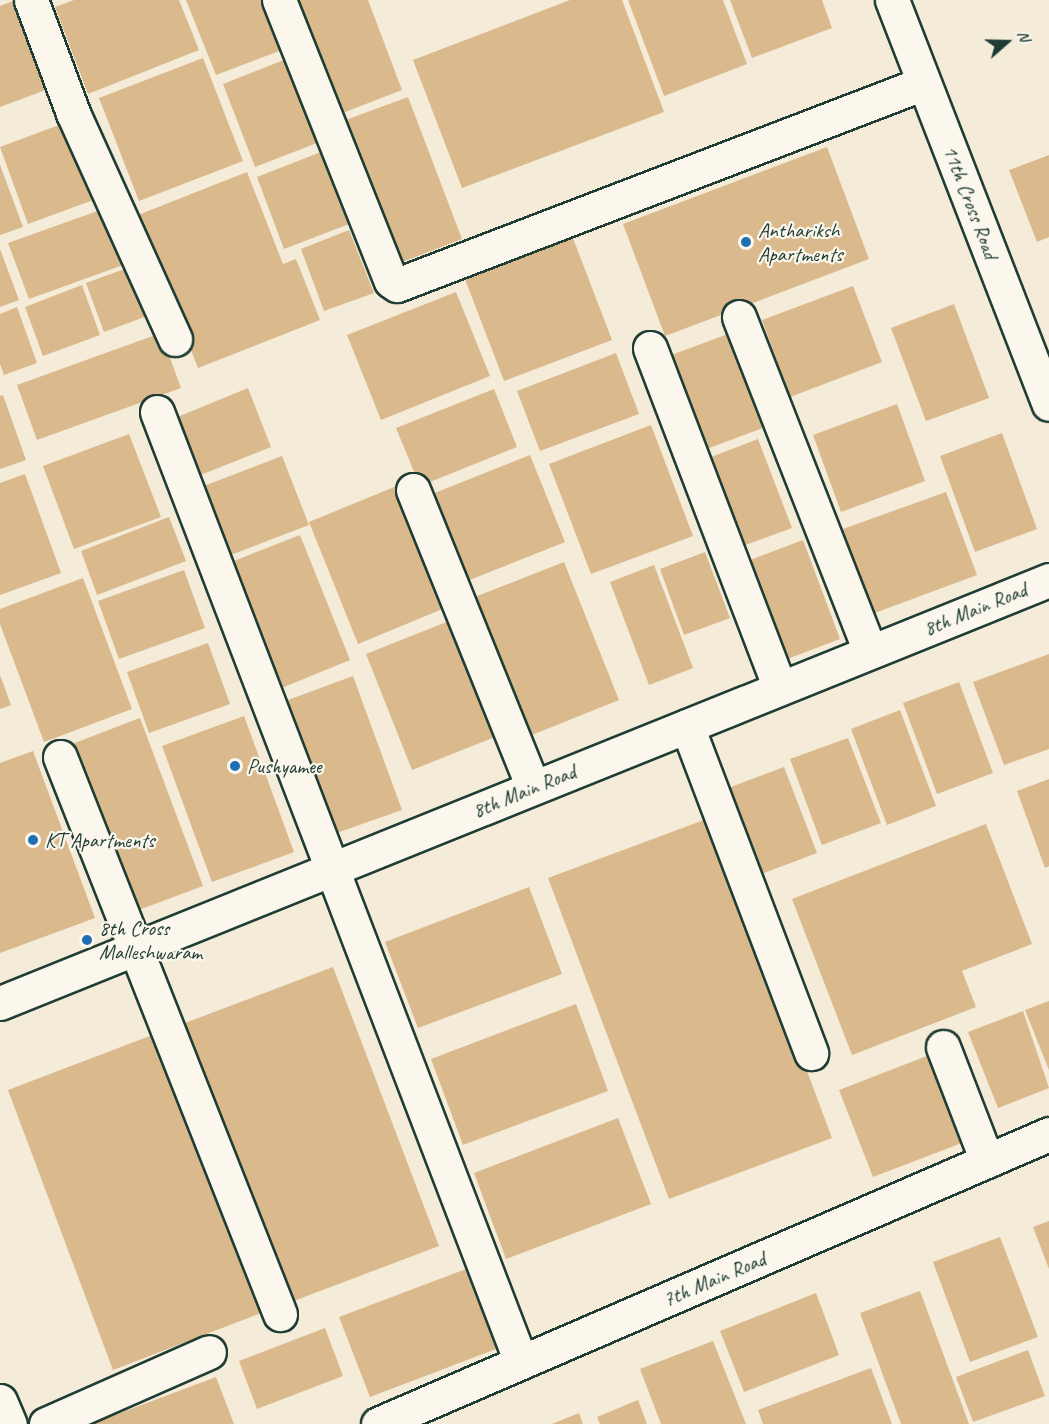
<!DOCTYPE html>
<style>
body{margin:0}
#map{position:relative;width:1049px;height:1424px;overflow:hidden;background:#f4ebd9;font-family:Caveat,sans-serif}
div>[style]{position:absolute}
.building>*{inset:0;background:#dab98c}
.roads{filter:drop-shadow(2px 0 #1f3d34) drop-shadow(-2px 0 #1f3d34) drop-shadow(0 2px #1f3d34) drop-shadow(0 -2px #1f3d34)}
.minor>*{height:33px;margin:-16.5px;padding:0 16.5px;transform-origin:16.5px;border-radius:16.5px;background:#fbf7ec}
.major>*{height:33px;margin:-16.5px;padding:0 16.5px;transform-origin:16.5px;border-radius:16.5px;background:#fbf7ec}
.dots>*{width:16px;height:16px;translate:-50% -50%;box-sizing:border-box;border:3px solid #fbf7ec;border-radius:50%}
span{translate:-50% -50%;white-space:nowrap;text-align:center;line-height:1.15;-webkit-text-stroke:4.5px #fbf7ec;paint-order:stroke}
.street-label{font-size:21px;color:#1f3d34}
.poi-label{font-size:21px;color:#1f3d34}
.left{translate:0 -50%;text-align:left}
.north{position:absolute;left:977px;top:12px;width:60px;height:60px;-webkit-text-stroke:4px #fbf7ec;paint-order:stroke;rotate:70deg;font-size:16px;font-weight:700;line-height:24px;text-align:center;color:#1f3d34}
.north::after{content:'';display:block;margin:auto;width:21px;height:27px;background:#1f3d34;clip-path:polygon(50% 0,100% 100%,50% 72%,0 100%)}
</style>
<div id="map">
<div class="building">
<i style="clip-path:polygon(16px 0,51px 88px,0 107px,0 6px)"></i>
<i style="clip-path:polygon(74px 0,179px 0,199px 50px,88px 94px,55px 7px)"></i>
<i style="clip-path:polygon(186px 0,263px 0,282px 50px,216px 75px)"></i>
<i style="clip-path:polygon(297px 0,368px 0,402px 90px,340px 114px)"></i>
<i style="clip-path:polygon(570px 0,622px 0,664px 112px,462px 188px,413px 60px)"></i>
<i style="clip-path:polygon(628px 0,723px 0,747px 64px,664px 96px)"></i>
<i style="clip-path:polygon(730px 0,822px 0,832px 28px,752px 58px)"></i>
<i style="clip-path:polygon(203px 58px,243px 161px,139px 201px,99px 98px)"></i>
<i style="clip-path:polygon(284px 60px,317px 143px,255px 167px,223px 84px)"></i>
<i style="clip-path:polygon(408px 97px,462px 239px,397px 264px,343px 121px)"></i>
<i style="clip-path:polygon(67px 122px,96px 199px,28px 224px,0 147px)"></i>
<i style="clip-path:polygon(827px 147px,869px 259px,665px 336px,623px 224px)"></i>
<i style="clip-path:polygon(321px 152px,349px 224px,284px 249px,257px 177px)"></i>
<i style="clip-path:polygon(1049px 155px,1049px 237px,1037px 242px,1009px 170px)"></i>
<i style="clip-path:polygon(0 165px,23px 227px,0 235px)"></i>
<i style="clip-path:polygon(247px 172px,283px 264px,296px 259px,320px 320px,198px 368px,138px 215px)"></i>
<i style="clip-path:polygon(106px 208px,126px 264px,29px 299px,8px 243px)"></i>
<i style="clip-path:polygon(349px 230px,374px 293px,324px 311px,301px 249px)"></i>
<i style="clip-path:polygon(571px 233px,612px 340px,504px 381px,463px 274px)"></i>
<i style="clip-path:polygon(0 249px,19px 300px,0 307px)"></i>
<i style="clip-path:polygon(133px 266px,150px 315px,104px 332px,86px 283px)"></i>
<i style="clip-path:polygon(82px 285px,100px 335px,43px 356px,25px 307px)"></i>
<i style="clip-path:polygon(853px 286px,882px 362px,790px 397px,762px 320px)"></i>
<i style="clip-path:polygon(456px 292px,490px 376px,381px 420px,347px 335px)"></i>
<i style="clip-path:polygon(954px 304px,989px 398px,926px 421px,891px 328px)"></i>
<i style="clip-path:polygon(17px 307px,37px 363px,4px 375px,0 364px,0 314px)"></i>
<i style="clip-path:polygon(161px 333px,181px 388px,37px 440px,17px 385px)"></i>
<i style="clip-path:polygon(728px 334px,763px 428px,701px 451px,666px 357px)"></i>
<i style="clip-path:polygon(616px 353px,639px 414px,540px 451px,517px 391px)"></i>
<i style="clip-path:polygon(248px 388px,271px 447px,198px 476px,175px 418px)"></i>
<i style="clip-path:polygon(494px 389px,517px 447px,420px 486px,396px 428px)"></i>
<i style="clip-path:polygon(3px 395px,26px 460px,0 469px,0 396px)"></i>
<i style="clip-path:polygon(897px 404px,925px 481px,841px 512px,813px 435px)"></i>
<i style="clip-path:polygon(651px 425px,693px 536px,591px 574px,549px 464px)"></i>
<i style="clip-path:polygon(1002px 433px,1037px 529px,975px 552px,940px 456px)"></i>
<i style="clip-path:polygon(129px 434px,161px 517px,74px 549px,43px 466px)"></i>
<i style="clip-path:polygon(758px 439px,792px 528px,740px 547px,706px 459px)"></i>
<i style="clip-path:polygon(530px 455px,565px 542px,457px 585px,422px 498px)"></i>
<i style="clip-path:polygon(282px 456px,309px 525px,223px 558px,196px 489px)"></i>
<i style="clip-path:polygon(25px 474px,61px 573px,0 595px,0 483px)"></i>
<i style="clip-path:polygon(404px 483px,452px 605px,358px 644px,309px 522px)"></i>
<i style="clip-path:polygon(946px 492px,977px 575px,872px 614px,840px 530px)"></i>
<i style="clip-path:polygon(169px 517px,186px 561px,97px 595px,81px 551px)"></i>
<i style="clip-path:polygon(300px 535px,350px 660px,267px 694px,216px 568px)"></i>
<i style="clip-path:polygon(803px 540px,840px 639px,782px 661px,745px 562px)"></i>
<i style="clip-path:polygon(705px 552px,730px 618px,684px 635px,660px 569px)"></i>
<i style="clip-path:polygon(564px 562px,619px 700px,527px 737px,472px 598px)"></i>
<i style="clip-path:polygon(654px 565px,693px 668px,649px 685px,610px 582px)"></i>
<i style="clip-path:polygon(184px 570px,205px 628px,119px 659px,98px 601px)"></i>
<i style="clip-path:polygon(83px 578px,132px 709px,44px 742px,0 624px,0 609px)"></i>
<i style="clip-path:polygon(459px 617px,505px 733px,412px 770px,366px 654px)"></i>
<i style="clip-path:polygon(208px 643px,230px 704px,149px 733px,127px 672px)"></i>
<i style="clip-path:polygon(1049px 654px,1049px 749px,1004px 765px,973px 682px)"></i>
<i style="clip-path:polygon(0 675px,11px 705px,0 709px)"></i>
<i style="clip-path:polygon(353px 676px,402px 810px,328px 836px,280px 703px)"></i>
<i style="clip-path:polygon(959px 682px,993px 773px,937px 794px,903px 703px)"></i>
<i style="clip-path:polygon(900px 710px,936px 806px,887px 825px,851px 729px)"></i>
<i style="clip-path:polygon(244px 716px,294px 852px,212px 882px,162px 746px)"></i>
<i style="clip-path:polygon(140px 718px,203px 886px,136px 911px,72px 744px)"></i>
<i style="clip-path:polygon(848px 738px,881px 823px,822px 845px,790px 759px)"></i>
<i style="clip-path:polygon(33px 751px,95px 918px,0 953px,0 763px)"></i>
<i style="clip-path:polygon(784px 767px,817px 853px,756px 876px,723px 790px)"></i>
<i style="clip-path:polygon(1049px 779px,1049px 866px,1045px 868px,1017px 791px)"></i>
<i style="clip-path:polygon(712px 817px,832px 1138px,669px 1199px,548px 878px)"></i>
<i style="clip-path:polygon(986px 824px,1032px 944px,962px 971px,976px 1007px,852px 1055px,792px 899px)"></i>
<i style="clip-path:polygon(529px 887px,562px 974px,418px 1028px,385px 942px)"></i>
<i style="clip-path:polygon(333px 967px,439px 1246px,291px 1302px,185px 1023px)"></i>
<i style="clip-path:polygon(1049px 1001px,1049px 1070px,1025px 1010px)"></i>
<i style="clip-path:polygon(576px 1004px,608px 1091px,463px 1145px,431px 1059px)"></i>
<i style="clip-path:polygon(1023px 1011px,1049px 1088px,998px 1108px,968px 1032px)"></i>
<i style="clip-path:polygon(155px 1034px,261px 1313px,113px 1370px,8px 1090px)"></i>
<i style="clip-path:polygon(932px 1054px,967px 1141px,873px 1177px,839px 1090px)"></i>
<i style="clip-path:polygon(618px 1118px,651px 1204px,506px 1259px,474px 1173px)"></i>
<i style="clip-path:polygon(1049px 1221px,1049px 1269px,1033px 1227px)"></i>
<i style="clip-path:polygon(1000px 1237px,1038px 1337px,970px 1362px,933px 1262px)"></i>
<i style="clip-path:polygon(466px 1269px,496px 1349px,370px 1397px,339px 1317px)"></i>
<i style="clip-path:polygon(920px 1291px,969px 1424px,901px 1424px,860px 1313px)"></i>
<i style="clip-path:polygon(816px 1293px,839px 1355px,744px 1392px,720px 1331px)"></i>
<i style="clip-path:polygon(325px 1328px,343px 1376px,257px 1409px,239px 1361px)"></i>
<i style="clip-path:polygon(713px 1341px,746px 1424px,661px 1424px,640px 1369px)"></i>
<i style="clip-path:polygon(1028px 1350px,1045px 1396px,973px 1422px,956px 1377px)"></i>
<i style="clip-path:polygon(871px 1368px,892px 1424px,763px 1424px,758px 1410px)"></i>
<i style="clip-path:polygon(216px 1377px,234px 1424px,91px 1424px)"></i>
<i style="clip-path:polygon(638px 1400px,647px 1424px,600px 1424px,597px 1417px)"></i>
<i style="clip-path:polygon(579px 1413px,583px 1424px,552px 1424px)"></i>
</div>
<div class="roads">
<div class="minor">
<i style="left:31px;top:0;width:121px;rotate:69.6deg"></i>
<i style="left:73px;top:113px;width:248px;rotate:65.7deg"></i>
<i style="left:279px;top:0;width:302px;rotate:68.3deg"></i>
<i style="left:391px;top:281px;width:7px;rotate:34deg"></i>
<i style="left:397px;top:285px;width:564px;rotate:-20.97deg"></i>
<i style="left:892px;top:0;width:433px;rotate:68.8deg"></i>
<i style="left:739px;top:317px;width:359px;rotate:68.6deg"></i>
<i style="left:650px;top:348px;width:364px;rotate:69.1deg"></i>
<i style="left:157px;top:412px;width:1017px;rotate:69.04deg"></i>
<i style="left:413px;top:490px;width:320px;rotate:68deg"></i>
<i style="left:687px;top:726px;width:350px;rotate:69.2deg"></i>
<i style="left:60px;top:757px;width:599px;rotate:68.45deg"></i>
<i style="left:943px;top:1047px;width:122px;rotate:68.9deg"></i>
<i style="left:0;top:1401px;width:25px;rotate:67deg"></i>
<i style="left:46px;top:1424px;width:178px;rotate:-23.8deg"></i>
<i style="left:378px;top:1424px;width:731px;rotate:-23.37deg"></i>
</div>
<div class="major">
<i style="left:0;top:1003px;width:1131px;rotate:-21.96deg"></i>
</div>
</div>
<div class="dots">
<i style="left:746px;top:242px;background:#1f6fb2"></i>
<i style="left:235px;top:766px;background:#1f6fb2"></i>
<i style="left:33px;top:840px;background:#1f6fb2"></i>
<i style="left:87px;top:940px;background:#1f6fb2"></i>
</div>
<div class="street-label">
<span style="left:971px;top:202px;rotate:69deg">11th Cross Road</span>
<span style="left:975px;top:609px;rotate:-22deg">8th Main Road</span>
<span style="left:524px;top:791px;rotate:-22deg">8th Main Road</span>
<span style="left:714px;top:1279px;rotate:-23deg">7th Main Road</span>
</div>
<div class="poi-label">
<span class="left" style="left:758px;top:242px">Anthariksh<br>Apartments</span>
<span class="left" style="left:247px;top:766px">Pushyamee</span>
<span class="left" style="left:45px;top:840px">KT Apartments</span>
<span class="left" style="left:99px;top:940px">8th Cross<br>Malleshwaram</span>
</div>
<div class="north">N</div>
</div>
